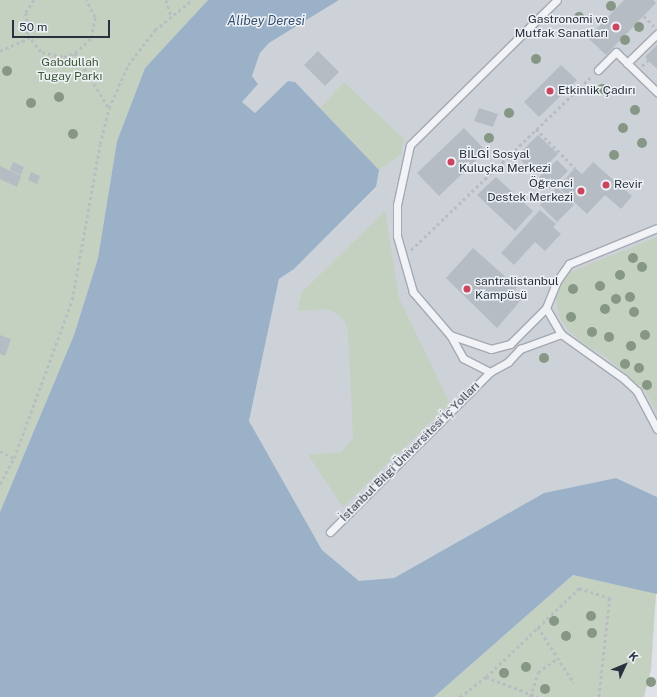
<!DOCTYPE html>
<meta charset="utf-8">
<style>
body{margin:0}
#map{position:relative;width:657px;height:697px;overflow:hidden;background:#dfe2e8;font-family:"Public Sans",sans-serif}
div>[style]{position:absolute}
.built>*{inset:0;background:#cdd2d9}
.green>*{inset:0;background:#c5d1c0}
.water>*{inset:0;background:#9ab1c7}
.building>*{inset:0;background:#b6bcc4}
.path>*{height:2.5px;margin-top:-1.25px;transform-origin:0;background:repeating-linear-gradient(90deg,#b9bdc2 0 3px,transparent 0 6px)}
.roads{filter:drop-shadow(1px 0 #a4a9b2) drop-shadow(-1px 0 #a4a9b2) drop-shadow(0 1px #a4a9b2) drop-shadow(0 -1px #a4a9b2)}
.lane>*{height:7px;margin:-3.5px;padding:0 3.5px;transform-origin:3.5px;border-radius:3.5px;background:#f1f3f6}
.trees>*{width:10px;height:10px;margin:-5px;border-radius:50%;background:#869786}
.dots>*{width:11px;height:11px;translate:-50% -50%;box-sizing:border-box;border:2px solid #eef1f5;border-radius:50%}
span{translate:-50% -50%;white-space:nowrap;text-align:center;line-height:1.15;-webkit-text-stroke:3px #eef1f5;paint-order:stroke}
.poi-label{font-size:12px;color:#28313e}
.right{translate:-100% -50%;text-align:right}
.left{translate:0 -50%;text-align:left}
.park-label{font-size:12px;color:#3e5936}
.street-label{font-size:12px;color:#28313e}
.water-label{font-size:13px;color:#335171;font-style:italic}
.north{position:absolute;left:605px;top:645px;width:40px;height:40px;-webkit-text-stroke:3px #eef1f5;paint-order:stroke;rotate:46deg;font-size:11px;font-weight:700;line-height:16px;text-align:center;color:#28313e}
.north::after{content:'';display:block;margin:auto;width:14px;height:18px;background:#28313e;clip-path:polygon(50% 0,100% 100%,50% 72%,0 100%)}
.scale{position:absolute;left:12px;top:20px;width:98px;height:18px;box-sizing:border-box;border:2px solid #28313e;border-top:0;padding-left:5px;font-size:12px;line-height:14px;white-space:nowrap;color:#28313e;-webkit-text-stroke:3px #eef1f5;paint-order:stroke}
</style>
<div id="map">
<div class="built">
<i style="clip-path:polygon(339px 0,657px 0,657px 497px,616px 478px,544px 493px,394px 578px,359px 582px,322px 550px,249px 421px,279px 279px,294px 269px,376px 188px,288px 81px,254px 114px,242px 102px,258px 84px,252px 76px,260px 53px,269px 43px)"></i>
</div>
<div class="green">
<i style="clip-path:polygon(0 0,208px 0,145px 68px,117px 141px,98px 258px,74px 335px,0 512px)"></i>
<i style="clip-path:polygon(344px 82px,404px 139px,401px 154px,379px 170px,320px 108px)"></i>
<i style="clip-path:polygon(385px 211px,399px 298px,450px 403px,343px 507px,308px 455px,341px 452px,353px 438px,348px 333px,344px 320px,329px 309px,297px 311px,302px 292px)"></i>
<i style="clip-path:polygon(657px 237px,657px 413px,645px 391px,606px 357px,584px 345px,569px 331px,559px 316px,556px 299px,560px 276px)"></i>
<i style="clip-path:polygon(573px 575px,656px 593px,651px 670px,644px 697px,434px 697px)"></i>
</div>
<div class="water">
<i style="clip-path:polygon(208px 0,339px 0,269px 43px,260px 53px,252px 76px,258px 84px,242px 102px,255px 113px,288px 81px,295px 82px,379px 170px,376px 187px,294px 269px,279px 279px,249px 421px,322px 550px,359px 581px,394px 578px,544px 493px,616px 478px,657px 497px,657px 594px,573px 575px,434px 697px,0 697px,0 512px,74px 335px,98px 258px,117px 141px,145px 68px)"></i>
</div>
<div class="building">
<i style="clip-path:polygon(624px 0,653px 0,656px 3px,606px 55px,588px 38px)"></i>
<i style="clip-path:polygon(657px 45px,657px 69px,645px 57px)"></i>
<i style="clip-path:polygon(318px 51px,339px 72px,325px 86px,304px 65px)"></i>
<i style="clip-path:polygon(561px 65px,577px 80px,539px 117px,524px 102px)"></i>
<i style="clip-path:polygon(479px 108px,498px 114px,493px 127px,474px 121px)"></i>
<i style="clip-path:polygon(464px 128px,486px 151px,439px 196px,417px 173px)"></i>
<i style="clip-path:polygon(538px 135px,558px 154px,536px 176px,517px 156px)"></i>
<i style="clip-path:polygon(557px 160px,568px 171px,550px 189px,539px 177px)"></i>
<i style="clip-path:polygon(13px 162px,24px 167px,21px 175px,10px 170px)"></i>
<i style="clip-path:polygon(593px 162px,632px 196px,621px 209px,605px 195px,587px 214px,558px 187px,575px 168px,582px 174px)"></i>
<i style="clip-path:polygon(0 166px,21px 176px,17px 187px,0 179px)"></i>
<i style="clip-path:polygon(31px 172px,40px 176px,37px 184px,28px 180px)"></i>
<i style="clip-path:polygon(496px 177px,533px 211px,515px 231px,477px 195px)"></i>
<i style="clip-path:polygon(557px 187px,574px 205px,557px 222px,540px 205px)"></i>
<i style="clip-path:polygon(540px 210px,556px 224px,553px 227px,561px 234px,545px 251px,535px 242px,514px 265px,501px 253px)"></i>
<i style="clip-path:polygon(473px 248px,517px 287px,513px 292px,521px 300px,497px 328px,446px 278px)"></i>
<i style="clip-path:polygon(0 335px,11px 339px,5px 356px,0 354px)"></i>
</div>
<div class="path">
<i style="left:34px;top:0;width:15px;rotate:122deg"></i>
<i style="left:26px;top:13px;width:22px;rotate:85deg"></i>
<i style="left:28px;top:35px;width:22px;rotate:51deg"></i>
<i style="left:42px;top:52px;width:23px;rotate:13deg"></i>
<i style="left:64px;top:57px;width:12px;rotate:-20deg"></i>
<i style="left:75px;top:53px;width:22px;rotate:-43deg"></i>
<i style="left:91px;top:38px;width:21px;rotate:-79deg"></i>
<i style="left:95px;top:17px;width:19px;rotate:-118deg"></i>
<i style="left:166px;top:0;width:16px;rotate:72deg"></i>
<i style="left:644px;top:16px;width:14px;rotate:45deg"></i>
<i style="left:0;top:51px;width:32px;rotate:-24deg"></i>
<i style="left:75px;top:53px;width:65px;rotate:58.3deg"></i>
<i style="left:642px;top:66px;width:21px;rotate:-45deg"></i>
<i style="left:536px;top:129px;width:55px;rotate:45deg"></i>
<i style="left:411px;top:250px;width:251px;rotate:-43.9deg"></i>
<i style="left:0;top:451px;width:16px;rotate:27deg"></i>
<i style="left:0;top:484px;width:30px;rotate:-62deg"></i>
<i style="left:14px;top:458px;width:168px;rotate:-69.8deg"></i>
<i style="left:72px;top:300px;width:158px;rotate:-79.8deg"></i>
<i style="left:100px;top:144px;width:37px;rotate:-76deg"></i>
<i style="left:109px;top:108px;width:47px;rotate:-66.2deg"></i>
<i style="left:128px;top:65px;width:44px;rotate:-52.4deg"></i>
<i style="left:155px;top:30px;width:48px;rotate:-39deg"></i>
<i style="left:538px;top:627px;width:67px;rotate:57.3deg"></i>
<i style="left:486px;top:677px;width:56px;rotate:21deg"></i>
<i style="left:460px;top:697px;width:33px;rotate:-38deg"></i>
<i style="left:486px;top:677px;width:129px;rotate:-43.7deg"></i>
<i style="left:579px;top:588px;width:33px;rotate:18deg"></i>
<i style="left:610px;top:598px;width:100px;rotate:96.3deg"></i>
<i style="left:530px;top:697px;width:26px;rotate:-72deg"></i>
<i style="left:538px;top:672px;width:24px;rotate:-35deg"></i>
</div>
<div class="roads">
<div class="lane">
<i style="left:627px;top:63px;width:42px;rotate:44deg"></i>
<i style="left:598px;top:70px;width:25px;rotate:-45deg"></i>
<i style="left:616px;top:52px;width:16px;rotate:45deg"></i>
<i style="left:627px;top:63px;width:42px;rotate:-44deg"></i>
<i style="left:546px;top:308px;width:30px;rotate:60deg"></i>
<i style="left:561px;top:334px;width:77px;rotate:35.5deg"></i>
<i style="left:624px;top:379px;width:18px;rotate:43deg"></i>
<i style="left:637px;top:391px;width:43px;rotate:62.2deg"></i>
<i style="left:450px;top:335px;width:43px;rotate:18.9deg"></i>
<i style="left:491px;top:349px;width:20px;rotate:-15deg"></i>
<i style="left:510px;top:344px;width:51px;rotate:-45deg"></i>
<i style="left:546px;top:308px;width:29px;rotate:-68deg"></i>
<i style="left:557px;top:281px;width:21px;rotate:-55deg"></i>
<i style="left:569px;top:264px;width:95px;rotate:-22.2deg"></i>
<i style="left:490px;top:372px;width:30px;rotate:-153deg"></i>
<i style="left:463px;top:358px;width:26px;rotate:-119deg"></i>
<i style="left:450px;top:335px;width:57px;rotate:-130.7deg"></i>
<i style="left:413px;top:292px;width:58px;rotate:-105.9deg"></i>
<i style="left:397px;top:236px;width:31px;rotate:-90deg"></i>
<i style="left:397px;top:205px;width:61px;rotate:-77.8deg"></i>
<i style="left:410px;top:145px;width:206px;rotate:-44.6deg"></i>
<i style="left:330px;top:532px;width:226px;rotate:-45deg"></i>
<i style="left:490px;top:372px;width:21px;rotate:-29deg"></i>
<i style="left:508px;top:362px;width:18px;rotate:-47deg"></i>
<i style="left:520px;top:349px;width:44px;rotate:-20.1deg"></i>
</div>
</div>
<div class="trees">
<i style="left:611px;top:6px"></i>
<i style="left:579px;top:17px"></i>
<i style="left:639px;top:27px"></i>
<i style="left:625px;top:40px"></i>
<i style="left:536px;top:59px"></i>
<i style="left:7px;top:71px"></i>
<i style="left:602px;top:89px"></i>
<i style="left:59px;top:97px"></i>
<i style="left:31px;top:103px"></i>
<i style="left:635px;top:110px"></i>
<i style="left:509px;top:113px"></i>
<i style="left:623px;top:128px"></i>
<i style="left:73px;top:134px"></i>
<i style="left:489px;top:138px"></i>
<i style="left:642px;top:143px"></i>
<i style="left:614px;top:155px"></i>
<i style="left:633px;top:258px"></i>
<i style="left:642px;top:267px"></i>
<i style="left:620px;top:275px"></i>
<i style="left:600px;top:286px"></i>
<i style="left:573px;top:289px"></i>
<i style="left:630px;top:297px"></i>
<i style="left:616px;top:299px"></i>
<i style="left:605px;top:309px"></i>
<i style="left:634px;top:312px"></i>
<i style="left:571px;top:317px"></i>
<i style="left:592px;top:332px"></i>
<i style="left:645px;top:335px"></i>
<i style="left:609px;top:337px"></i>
<i style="left:631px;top:346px"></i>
<i style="left:544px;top:358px"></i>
<i style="left:625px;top:364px"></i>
<i style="left:639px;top:368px"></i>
<i style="left:647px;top:385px"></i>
<i style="left:591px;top:616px"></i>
<i style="left:554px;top:621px"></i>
<i style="left:592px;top:633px"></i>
<i style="left:566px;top:636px"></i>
<i style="left:526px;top:667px"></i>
<i style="left:504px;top:673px"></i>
<i style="left:651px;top:682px"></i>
<i style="left:545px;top:689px"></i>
</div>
<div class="dots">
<i style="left:616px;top:27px;background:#ca465e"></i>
<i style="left:550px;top:91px;background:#ca465e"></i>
<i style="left:451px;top:162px;background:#ca465e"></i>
<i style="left:606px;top:185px;background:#ca465e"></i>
<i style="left:581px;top:191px;background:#ca465e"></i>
<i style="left:467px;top:289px;background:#ca465e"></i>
</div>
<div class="poi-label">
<span class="right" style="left:608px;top:27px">Gastronomi ve<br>Mutfak Sanatları</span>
<span class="left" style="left:558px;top:91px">Etkinlik Çadırı</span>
<span class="left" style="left:459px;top:162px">BİLGİ Sosyal<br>Kuluçka Merkezi</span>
<span class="right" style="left:573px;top:191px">Öğrenci<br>Destek Merkezi</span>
<span class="left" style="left:614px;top:185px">Revir</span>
<span class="left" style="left:475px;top:289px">santralistanbul<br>Kampüsü</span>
</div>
<div class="park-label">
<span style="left:70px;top:70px">Gabdullah<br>Tugay Parkı</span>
</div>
<div class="street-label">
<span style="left:410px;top:452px;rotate:-45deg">İstanbul Bilgi Üniversitesi İç Yolları</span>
</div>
<div class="water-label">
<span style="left:266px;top:21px">Alibey Deresi</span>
</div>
<div class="north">K</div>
<div class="scale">50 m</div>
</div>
